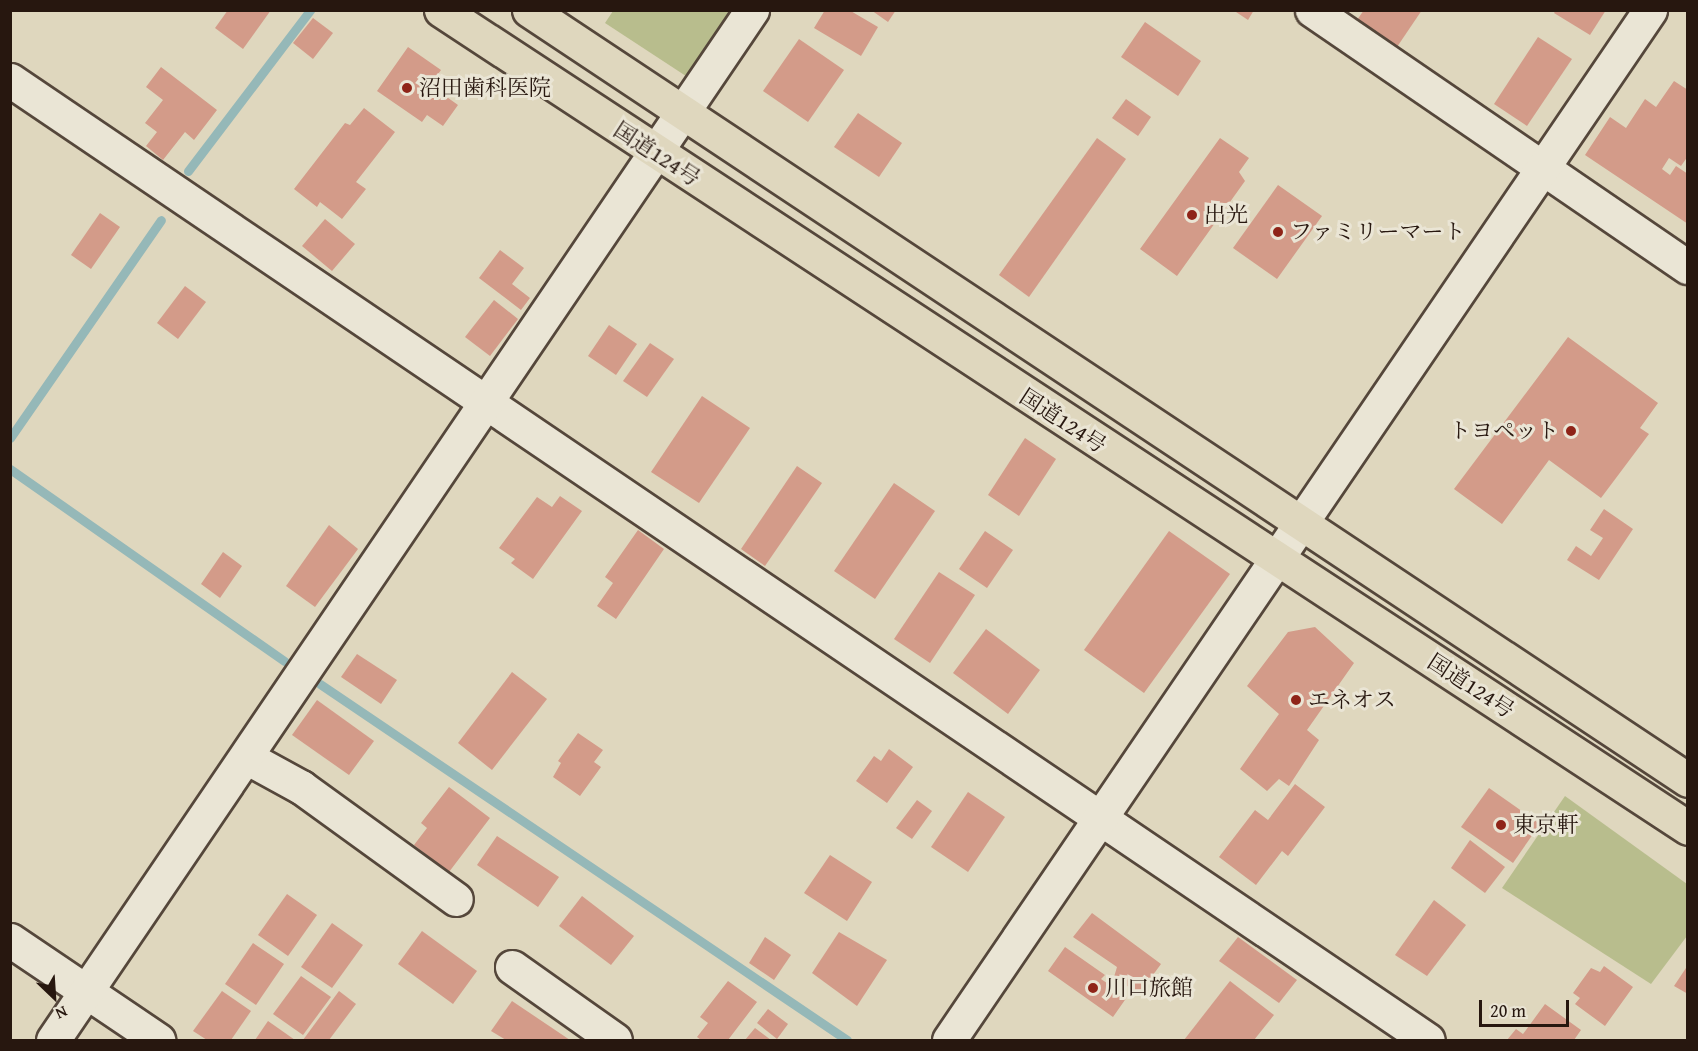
<!DOCTYPE html>
<meta charset="utf-8">
<style>
body{margin:0}
#map{position:relative;width:1698px;height:1051px;overflow:hidden;background:#dfd7be;font-family:"Gentium Book Plus","Noto Serif JP",serif}
div>[style]{position:absolute}
.green>*{inset:0;background:#b8bd8d}
.stream>*{height:9px;margin:-4.5px;padding:0 4.5px;transform-origin:4.5px;border-radius:4.5px;background:#95b8b8}
.building>*{inset:0;background:#d39b89}
.roads{filter:drop-shadow(2px 0 #55473b) drop-shadow(-2px 0 #55473b) drop-shadow(0 2px #55473b) drop-shadow(0 -2px #55473b)}
.minor>*{height:33px;margin:-16.5px;padding:0 16.5px;transform-origin:16.5px;border-radius:16.5px;background:#eae5d5}
.highway>*{height:33px;margin:-16.5px;padding:0 16.5px;transform-origin:16.5px;border-radius:16.5px;background:#dfd7be}
.dots>*{width:16px;height:16px;translate:-50% -50%;box-sizing:border-box;border:3px solid #eae5d5;border-radius:50%}
span{translate:-50% -50%;white-space:nowrap;text-align:center;line-height:1.15;-webkit-text-stroke:6px #eae5d5;paint-order:stroke}
.poi-label{font-size:22px;color:#27170f}
.left{translate:0 -50%;text-align:left}
.right{translate:-100% -50%;text-align:right}
.street-label{font-size:22px;color:#27170f}
.frame{position:absolute;inset:0;border:12px solid #27170f;pointer-events:none}
.north{position:absolute;left:24px;top:967px;width:60px;height:60px;-webkit-text-stroke:4px #eae5d5;paint-order:stroke;rotate:155deg;font-size:16px;font-weight:700;line-height:24px;text-align:center;color:#27170f}
.north::after{content:'';display:block;margin:auto;width:21px;height:27px;background:#27170f;clip-path:polygon(50% 0,100% 100%,50% 72%,0 100%)}
.scale{position:absolute;left:1479px;top:1000px;width:90px;height:27px;box-sizing:border-box;border:3px solid #27170f;border-top:0;padding-left:8px;font-size:18px;line-height:21px;white-space:nowrap;color:#27170f;-webkit-text-stroke:4px #eae5d5;paint-order:stroke}
</style>
<div id="map">
<div class="green">
<i style="clip-path:polygon(613px 11px,737px 11px,692px 80px,605px 23px)"></i>
<i style="clip-path:polygon(1565px 796px,1687px 884px,1687px 936px,1651px 984px,1502px 888px)"></i>
</div>
<div class="stream">
<i style="left:188px;top:171px;width:202px;rotate:-52.8deg"></i>
<i style="left:10px;top:438px;width:265px;rotate:-55.3deg"></i>
<i style="left:10px;top:469px;width:335px;rotate:35deg"></i>
<i style="left:320px;top:684px;width:636px;rotate:34.04deg"></i>
</div>
<div class="building">
<i style="clip-path:polygon(228px 10px,271px 10px,243px 49px,215px 28px)"></i>
<i style="clip-path:polygon(825px 10px,849px 10px,878px 27px,861px 56px,814px 28px)"></i>
<i style="clip-path:polygon(871px 10px,896px 10px,888px 22px)"></i>
<i style="clip-path:polygon(1233px 10px,1254px 10px,1248px 20px)"></i>
<i style="clip-path:polygon(1364px 10px,1422px 10px,1397px 47px,1357px 20px)"></i>
<i style="clip-path:polygon(1556px 10px,1606px 10px,1590px 35px,1554px 13px)"></i>
<i style="clip-path:polygon(313px 18px,333px 33px,313px 59px,293px 43px)"></i>
<i style="clip-path:polygon(1145px 22px,1201px 61px,1178px 96px,1121px 57px)"></i>
<i style="clip-path:polygon(1538px 37px,1572px 59px,1527px 126px,1494px 104px)"></i>
<i style="clip-path:polygon(799px 39px,844px 70px,808px 122px,763px 91px)"></i>
<i style="clip-path:polygon(408px 47px,441px 70px,430px 85px,458px 105px,443px 126px,427px 115px,422px 122px,377px 91px)"></i>
<i style="clip-path:polygon(161px 67px,217px 110px,194px 140px,185px 132px,163px 160px,146px 146px,157px 132px,145px 123px,163px 100px,146px 87px)"></i>
<i style="clip-path:polygon(1674px 81px,1688px 90px,1688px 156px,1681px 166px,1669px 158px,1662px 169px,1670px 175px,1676px 166px,1688px 174px,1688px 224px,1585px 155px,1610px 117px,1626px 128px,1645px 99px,1656px 107px)"></i>
<i style="clip-path:polygon(1126px 99px,1151px 117px,1138px 136px,1112px 118px)"></i>
<i style="clip-path:polygon(364px 108px,395px 132px,356px 182px,366px 189px,342px 219px,320px 202px,317px 207px,294px 189px,345px 123px,350px 125px)"></i>
<i style="clip-path:polygon(858px 113px,902px 143px,879px 177px,834px 147px)"></i>
<i style="clip-path:polygon(1097px 138px,1126px 159px,1029px 297px,999px 275px)"></i>
<i style="clip-path:polygon(1220px 138px,1249px 158px,1239px 172px,1245px 181px,1177px 276px,1140px 249px)"></i>
<i style="clip-path:polygon(1278px 185px,1322px 216px,1277px 279px,1233px 248px)"></i>
<i style="clip-path:polygon(100px 213px,120px 227px,91px 269px,71px 255px)"></i>
<i style="clip-path:polygon(325px 219px,355px 244px,332px 271px,302px 246px)"></i>
<i style="clip-path:polygon(500px 250px,524px 268px,512px 284px,530px 298px,521px 310px,479px 278px)"></i>
<i style="clip-path:polygon(185px 286px,206px 302px,178px 339px,157px 323px)"></i>
<i style="clip-path:polygon(494px 300px,518px 319px,490px 356px,465px 337px)"></i>
<i style="clip-path:polygon(609px 325px,637px 344px,616px 375px,588px 356px)"></i>
<i style="clip-path:polygon(1568px 337px,1658px 403px,1640px 428px,1649px 434px,1601px 498px,1549px 460px,1502px 524px,1454px 489px)"></i>
<i style="clip-path:polygon(650px 343px,674px 359px,647px 397px,623px 381px)"></i>
<i style="clip-path:polygon(702px 396px,750px 428px,699px 503px,651px 472px)"></i>
<i style="clip-path:polygon(1025px 438px,1056px 459px,1019px 516px,988px 495px)"></i>
<i style="clip-path:polygon(797px 466px,822px 483px,765px 566px,741px 549px)"></i>
<i style="clip-path:polygon(894px 483px,935px 511px,875px 599px,834px 571px)"></i>
<i style="clip-path:polygon(560px 496px,582px 511px,533px 579px,511px 563px,515px 559px,499px 548px,537px 497px,552px 507px)"></i>
<i style="clip-path:polygon(1604px 509px,1633px 529px,1599px 580px,1567px 560px,1576px 546px,1591px 556px,1603px 538px,1590px 530px)"></i>
<i style="clip-path:polygon(329px 525px,358px 549px,315px 607px,286px 586px)"></i>
<i style="clip-path:polygon(638px 530px,664px 549px,616px 619px,597px 606px,613px 583px,605px 577px)"></i>
<i style="clip-path:polygon(985px 531px,1013px 550px,987px 588px,959px 569px)"></i>
<i style="clip-path:polygon(1169px 531px,1230px 574px,1144px 693px,1084px 650px)"></i>
<i style="clip-path:polygon(223px 552px,242px 566px,220px 598px,201px 584px)"></i>
<i style="clip-path:polygon(939px 572px,975px 595px,930px 663px,894px 639px)"></i>
<i style="clip-path:polygon(1315px 627px,1354px 663px,1307px 730px,1319px 740px,1289px 786px,1279px 779px,1267px 791px,1240px 769px,1279px 714px,1247px 686px,1288px 632px)"></i>
<i style="clip-path:polygon(986px 629px,1040px 670px,1008px 714px,953px 673px)"></i>
<i style="clip-path:polygon(357px 654px,397px 680px,381px 704px,341px 677px)"></i>
<i style="clip-path:polygon(512px 672px,547px 699px,492px 770px,458px 743px)"></i>
<i style="clip-path:polygon(317px 700px,374px 741px,349px 775px,292px 735px)"></i>
<i style="clip-path:polygon(578px 733px,603px 750px,594px 762px,601px 767px,580px 796px,553px 777px,561px 763px,558px 761px)"></i>
<i style="clip-path:polygon(889px 749px,913px 767px,887px 803px,856px 781px,874px 756px,881px 761px)"></i>
<i style="clip-path:polygon(1295px 784px,1325px 807px,1288px 856px,1282px 851px,1256px 885px,1219px 857px,1255px 810px,1268px 820px)"></i>
<i style="clip-path:polygon(449px 787px,490px 818px,449px 872px,414px 845px,427px 828px,421px 823px)"></i>
<i style="clip-path:polygon(1489px 788px,1540px 824px,1513px 863px,1461px 827px)"></i>
<i style="clip-path:polygon(968px 792px,1005px 817px,968px 872px,931px 847px)"></i>
<i style="clip-path:polygon(917px 800px,932px 811px,912px 839px,896px 828px)"></i>
<i style="clip-path:polygon(497px 836px,559px 877px,538px 907px,477px 865px)"></i>
<i style="clip-path:polygon(1470px 840px,1505px 867px,1485px 893px,1451px 868px)"></i>
<i style="clip-path:polygon(830px 855px,872px 882px,847px 921px,804px 893px)"></i>
<i style="clip-path:polygon(287px 894px,317px 915px,288px 956px,258px 935px)"></i>
<i style="clip-path:polygon(582px 896px,634px 936px,611px 965px,559px 926px)"></i>
<i style="clip-path:polygon(1434px 900px,1466px 925px,1427px 976px,1395px 955px)"></i>
<i style="clip-path:polygon(1092px 913px,1161px 964px,1139px 994px,1114px 977px,1117px 967px,1073px 937px)"></i>
<i style="clip-path:polygon(332px 923px,363px 945px,332px 988px,301px 967px)"></i>
<i style="clip-path:polygon(422px 931px,477px 971px,453px 1004px,398px 964px)"></i>
<i style="clip-path:polygon(839px 932px,887px 960px,857px 1006px,812px 973px)"></i>
<i style="clip-path:polygon(765px 937px,791px 955px,774px 980px,749px 963px)"></i>
<i style="clip-path:polygon(1238px 937px,1297px 980px,1279px 1003px,1219px 961px)"></i>
<i style="clip-path:polygon(253px 943px,284px 964px,256px 1005px,225px 984px)"></i>
<i style="clip-path:polygon(1065px 947px,1105px 975px,1101px 979px,1127px 997px,1113px 1017px,1048px 971px)"></i>
<i style="clip-path:polygon(1688px 965px,1688px 994px,1674px 986px)"></i>
<i style="clip-path:polygon(1604px 966px,1633px 987px,1605px 1026px,1575px 1004px,1580px 998px,1573px 993px,1591px 968px,1600px 972px)"></i>
<i style="clip-path:polygon(301px 976px,331px 997px,303px 1035px,273px 1014px)"></i>
<i style="clip-path:polygon(728px 981px,757px 1002px,728px 1040px,701px 1040px,697px 1037px,708px 1023px,700px 1017px)"></i>
<i style="clip-path:polygon(1230px 981px,1274px 1015px,1254px 1040px,1184px 1040px)"></i>
<i style="clip-path:polygon(222px 991px,251px 1011px,231px 1040px,207px 1040px,193px 1031px)"></i>
<i style="clip-path:polygon(339px 991px,356px 1004px,329px 1040px,303px 1040px)"></i>
<i style="clip-path:polygon(512px 1001px,570px 1040px,506px 1040px,491px 1031px)"></i>
<i style="clip-path:polygon(1545px 1004px,1581px 1030px,1574px 1040px,1507px 1040px,1516px 1029px,1523px 1034px)"></i>
<i style="clip-path:polygon(768px 1009px,788px 1024px,777px 1039px,757px 1023px)"></i>
<i style="clip-path:polygon(268px 1021px,295px 1040px,255px 1040px)"></i>
<i style="clip-path:polygon(755px 1028px,771px 1040px,745px 1040px)"></i>
</div>
<div class="roads">
<div class="minor">
<i style="left:1312px;top:10px;width:455px;rotate:34.4deg"></i>
<i style="left:10px;top:80px;width:1712px;rotate:34.1deg"></i>
<i style="left:246px;top:757px;width:63px;rotate:28.6deg"></i>
<i style="left:301px;top:787px;width:191px;rotate:35.9deg"></i>
<i style="left:10px;top:940px;width:179px;rotate:34deg"></i>
<i style="left:512px;top:967px;width:126px;rotate:35.3deg"></i>
<i style="left:53px;top:1040px;width:1245px;rotate:-55.84deg"></i>
<i style="left:949px;top:1040px;width:1246px;rotate:-55.76deg"></i>
</div>
<div class="highway">
<i style="left:441px;top:10px;width:1491px;rotate:33.26deg"></i>
<i style="left:529px;top:10px;width:1391px;rotate:33.6deg"></i>
</div>
</div>
<div class="dots">
<i style="left:407px;top:88px;background:#8f2418"></i>
<i style="left:1192px;top:215px;background:#8f2418"></i>
<i style="left:1278px;top:232px;background:#8f2418"></i>
<i style="left:1571px;top:431px;background:#8f2418"></i>
<i style="left:1296px;top:700px;background:#8f2418"></i>
<i style="left:1501px;top:825px;background:#8f2418"></i>
<i style="left:1093px;top:988px;background:#8f2418"></i>
</div>
<div class="poi-label">
<span class="left" style="left:419px;top:88px">沼田歯科医院</span>
<span class="left" style="left:1204px;top:215px">出光</span>
<span class="left" style="left:1290px;top:232px">ファミリーマート</span>
<span class="right" style="left:1559px;top:431px">トヨペット</span>
<span class="left" style="left:1308px;top:700px">エネオス</span>
<span class="left" style="left:1513px;top:825px">東京軒</span>
<span class="left" style="left:1105px;top:988px">川口旅館</span>
</div>
<div class="street-label">
<span style="left:657px;top:154px;rotate:33deg">国道124号</span>
<span style="left:1063px;top:421px;rotate:33deg">国道124号</span>
<span style="left:1471px;top:686px;rotate:33deg">国道124号</span>
</div>
<div class="frame"></div>
<div class="north">N</div>
<div class="scale">20 m</div>
</div>
